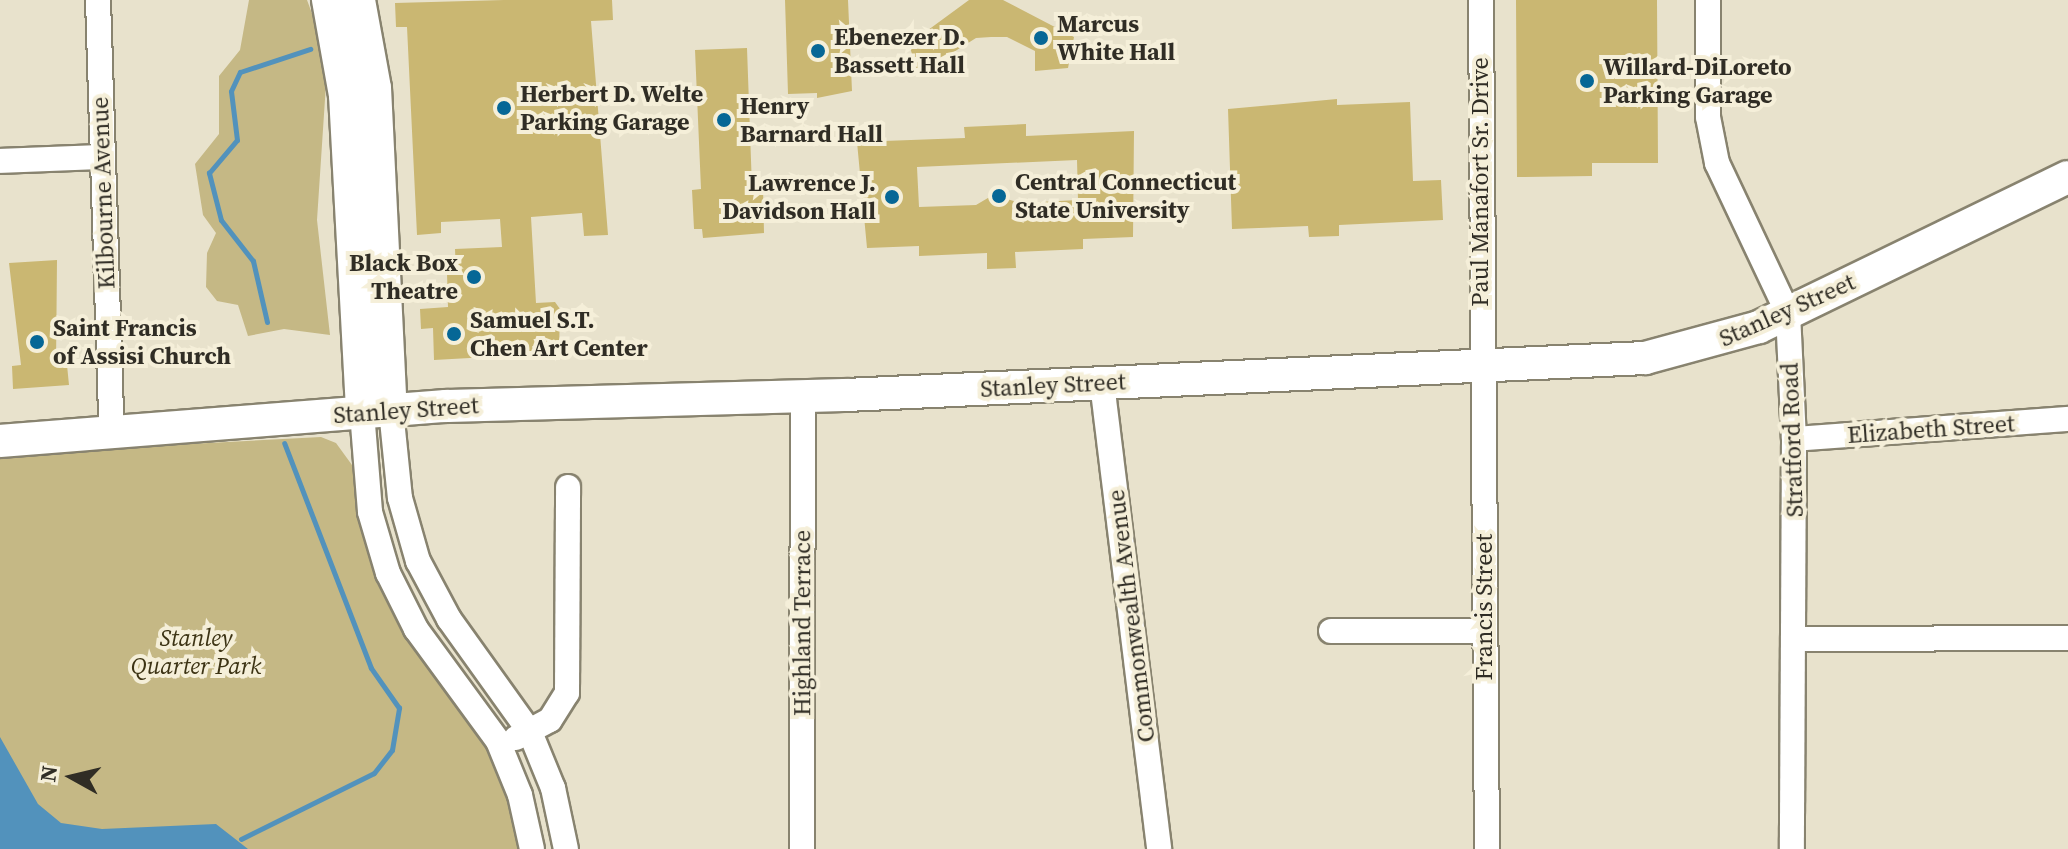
<!DOCTYPE html>
<style>
body{margin:0}
#map{position:relative;width:2068px;height:849px;overflow:hidden;background:#e8e2cc;font-family:"Source Serif 4",serif}
div>[style]{position:absolute}
.green>*{inset:0;background:#c5b885}
.water>*{inset:0;background:#5292bc}
.stream>*{height:5px;margin:-2.5px;padding:0 2.5px;transform-origin:2.5px;border-radius:2.5px;background:#5292bc}
.building>*{inset:0;background:#cab772}
.roads{filter:drop-shadow(2px 0 #88836f) drop-shadow(-2px 0 #88836f) drop-shadow(0 2px #88836f) drop-shadow(0 -2px #88836f)}
.minor>*{height:24px;margin:-12px;padding:0 12px;transform-origin:12px;border-radius:12px;background:#fff}
.major>*{height:32px;margin:-16px;padding:0 16px;transform-origin:16px;border-radius:16px;background:#fff}
.dots>*{width:22px;height:22px;translate:-50% -50%;box-sizing:border-box;border:4px solid #f5efd9;border-radius:50%}
span{translate:-50% -50%;white-space:nowrap;text-align:center;line-height:1.15;-webkit-text-stroke:8px #f5efd9;paint-order:stroke}
.poi-label{font-size:24px;color:#302d25;font-weight:700}
.left{translate:0 -50%;text-align:left}
.right{translate:-100% -50%;text-align:right}
.street-label{font-size:24px;color:#302d25}
.park-label{font-size:24px;color:#3c3314;font-style:italic}
.north{position:absolute;left:32px;top:737px;width:80px;height:80px;-webkit-text-stroke:6px #f5efd9;paint-order:stroke;rotate:278deg;font-size:22px;font-weight:700;line-height:32px;text-align:center;color:#302d25}
.north::after{content:'';display:block;margin:auto;width:28px;height:36px;background:#302d25;clip-path:polygon(50% 0,100% 100%,50% 72%,0 100%)}
</style>
<div id="map">
<div class="green">
<i style="clip-path:polygon(249px 0,307px 0,317px 27px,326px 84px,317px 220px,330px 335px,284px 329px,248px 336px,238px 305px,217px 301px,206px 287px,207px 253px,216px 233px,203px 215px,195px 164px,219px 134px,219px 76px,240px 50px)"></i>
<i style="clip-path:polygon(321px 437px,336px 443px,352px 465px,370px 558px,392px 610px,488px 744px,510px 795px,521px 849px,0 849px,0 454px)"></i>
</div>
<div class="water">
<i style="clip-path:polygon(0 737px,38px 804px,61px 823px,102px 829px,216px 824px,248px 849px,0 849px)"></i>
</div>
<div class="stream">
<i style="left:267px;top:322px;width:63px;rotate:-102.9deg"></i>
<i style="left:253px;top:261px;width:52px;rotate:-128deg"></i>
<i style="left:221px;top:220px;width:49px;rotate:-104.3deg"></i>
<i style="left:209px;top:173px;width:43px;rotate:-49.7deg"></i>
<i style="left:237px;top:140px;width:49px;rotate:-97deg"></i>
<i style="left:231px;top:91px;width:21px;rotate:-65deg"></i>
<i style="left:240px;top:72px;width:74px;rotate:-18.2deg"></i>
<i style="left:241px;top:839px;width:148px;rotate:-26.4deg"></i>
<i style="left:374px;top:773px;width:29px;rotate:-52deg"></i>
<i style="left:392px;top:750px;width:43px;rotate:-80.5deg"></i>
<i style="left:399px;top:708px;width:49px;rotate:-125deg"></i>
<i style="left:371px;top:668px;width:241px;rotate:-111.1deg"></i>
</div>
<div class="building">
<i style="clip-path:polygon(504px 0,612px 0,613px 20px,591px 21px,608px 235px,584px 236px,582px 213px,531px 217px,536px 303px,555px 302px,560px 309px,559px 353px,434px 360px,433px 328px,421px 329px,420px 309px,448px 307px,447px 273px,456px 273px,455px 249px,502px 247px,500px 219px,441px 222px,441px 233px,417px 235px,407px 27px,396px 27px,395px 3px)"></i>
<i style="clip-path:polygon(785px 0,848px 0,852px 91px,817px 98px,817px 93px,788px 94px)"></i>
<i style="clip-path:polygon(969px 0,1003px 0,1074px 37px,1068px 68px,1035px 71px,1035px 51px,1007px 37px,991px 37px,976px 38px,949px 55px,950px 75px,918px 74px,909px 44px)"></i>
<i style="clip-path:polygon(1516px 0,1657px 0,1658px 163px,1592px 163px,1592px 176px,1517px 177px)"></i>
<i style="clip-path:polygon(747px 48px,752px 188px,763px 187px,764px 233px,703px 238px,702px 229px,694px 229px,692px 190px,701px 189px,695px 50px)"></i>
<i style="clip-path:polygon(1337px 99px,1337px 105px,1410px 102px,1413px 181px,1441px 180px,1443px 220px,1339px 225px,1339px 236px,1309px 237px,1308px 226px,1232px 229px,1228px 109px)"></i>
<i style="clip-path:polygon(evenodd,1026px 124px,1026px 136px,1134px 131px,1133px 237px,1083px 239px,1083px 249px,1015px 252px,1016px 268px,987px 269px,987px 253px,919px 256px,919px 246px,867px 248px,857px 142px,965px 138px,964px 127px,1026px 124px,1077px 160px,1078px 200px,1021px 203px,993px 195px,976px 205px,919px 207px,917px 167px,1077px 160px)"></i>
<i style="clip-path:polygon(57px 260px,56px 366px,67px 365px,69px 385px,13px 389px,12px 366px,21px 365px,9px 263px)"></i>
</div>
<div class="roads">
<div class="minor">
<i style="left:98px;top:0;width:434px;rotate:88.2deg"></i>
<i style="left:1481px;top:0;width:849px;rotate:89.6deg"></i>
<i style="left:1708px;top:0;width:117px;rotate:90deg"></i>
<i style="left:1708px;top:117px;width:47px;rotate:78.9deg"></i>
<i style="left:1717px;top:163px;width:166px;rotate:64.7deg"></i>
<i style="left:1788px;top:313px;width:126px;rotate:87.3deg"></i>
<i style="left:1794px;top:439px;width:410px;rotate:90.3deg"></i>
<i style="left:0;top:161px;width:101px;rotate:-2.3deg"></i>
<i style="left:1102px;top:383px;width:469px;rotate:83deg"></i>
<i style="left:391px;top:410px;width:88px;rotate:84.2deg"></i>
<i style="left:400px;top:498px;width:66px;rotate:74.1deg"></i>
<i style="left:418px;top:561px;width:66px;rotate:61.9deg"></i>
<i style="left:449px;top:619px;width:139px;rotate:54.4deg"></i>
<i style="left:530px;top:732px;width:61px;rotate:67.7deg"></i>
<i style="left:553px;top:788px;width:62px;rotate:78deg"></i>
<i style="left:362px;top:412px;width:100px;rotate:85.4deg"></i>
<i style="left:370px;top:512px;width:64px;rotate:73.6deg"></i>
<i style="left:388px;top:573px;width:63px;rotate:63.4deg"></i>
<i style="left:416px;top:629px;width:139px;rotate:53.8deg"></i>
<i style="left:498px;top:741px;width:58px;rotate:67.8deg"></i>
<i style="left:520px;top:795px;width:55px;rotate:77.5deg"></i>
<i style="left:1794px;top:439px;width:275px;rotate:-4.2deg"></i>
<i style="left:1331px;top:631px;width:152px"></i>
<i style="left:1794px;top:639px;width:274px;rotate:-0.2deg"></i>
<i style="left:516px;top:738px;width:38px;rotate:-28deg"></i>
<i style="left:550px;top:720px;width:32px;rotate:-58deg"></i>
<i style="left:567px;top:693px;width:206px;rotate:-89.7deg"></i>
<i style="left:802px;top:849px;width:453px;rotate:-89.9deg"></i>
</div>
<div class="major">
<i style="left:328px;top:0;width:97px;rotate:79.9deg"></i>
<i style="left:345px;top:95px;width:317px;rotate:86.9deg"></i>
<i style="left:359px;top:0;width:89px;rotate:79.7deg"></i>
<i style="left:375px;top:88px;width:322px;rotate:87.2deg"></i>
<i style="left:0;top:441px;width:447px;rotate:-4.5deg"></i>
<i style="left:446px;top:406px;width:400px;rotate:-1.6deg"></i>
<i style="left:846px;top:395px;width:800px;rotate:-2.65deg"></i>
<i style="left:1645px;top:358px;width:118px;rotate:-15.2deg"></i>
<i style="left:1759px;top:327px;width:343px;rotate:-25.9deg"></i>
</div>
</div>
<div class="dots">
<i style="left:1041px;top:38px;background:#066796"></i>
<i style="left:818px;top:51px;background:#066796"></i>
<i style="left:1587px;top:81px;background:#066796"></i>
<i style="left:504px;top:108px;background:#066796"></i>
<i style="left:724px;top:120px;background:#066796"></i>
<i style="left:999px;top:196px;background:#066796"></i>
<i style="left:892px;top:197px;background:#066796"></i>
<i style="left:474px;top:277px;background:#066796"></i>
<i style="left:454px;top:334px;background:#066796"></i>
<i style="left:37px;top:342px;background:#066796"></i>
</div>
<div class="poi-label">
<span class="left" style="left:1057px;top:38px">Marcus<br>White Hall</span>
<span class="left" style="left:834px;top:51px">Ebenezer D.<br>Bassett Hall</span>
<span class="left" style="left:1603px;top:81px">Willard-DiLoreto<br>Parking Garage</span>
<span class="left" style="left:520px;top:108px">Herbert D. Welte<br>Parking Garage</span>
<span class="left" style="left:740px;top:120px">Henry<br>Barnard Hall</span>
<span class="left" style="left:1015px;top:196px">Central Connecticut<br>State University</span>
<span class="right" style="left:876px;top:197px">Lawrence J.<br>Davidson Hall</span>
<span class="right" style="left:458px;top:277px">Black Box<br>Theatre</span>
<span class="left" style="left:470px;top:334px">Samuel S.T.<br>Chen Art Center</span>
<span class="left" style="left:53px;top:342px">Saint Francis<br>of Assisi Church</span>
</div>
<div class="street-label">
<span style="left:1480px;top:182px;rotate:-90deg">Paul Manafort Sr. Drive</span>
<span style="left:103px;top:193px;rotate:-92deg">Kilbourne Avenue</span>
<span style="left:1787px;top:310px;rotate:-24deg">Stanley Street</span>
<span style="left:1053px;top:385px;rotate:-3deg">Stanley Street</span>
<span style="left:406px;top:410px;rotate:-4deg">Stanley Street</span>
<span style="left:1931px;top:429px;rotate:-4deg">Elizabeth Street</span>
<span style="left:1792px;top:440px;rotate:-92deg">Stratford Road</span>
<span style="left:1484px;top:607px;rotate:-90deg">Francis Street</span>
<span style="left:1131px;top:616px;rotate:-97deg">Commonwealth Avenue</span>
<span style="left:802px;top:623px;rotate:-90deg">Highland Terrace</span>
</div>
<div class="park-label">
<span style="left:196px;top:652px">Stanley<br>Quarter Park</span>
</div>
<div class="north">N</div>
</div>
